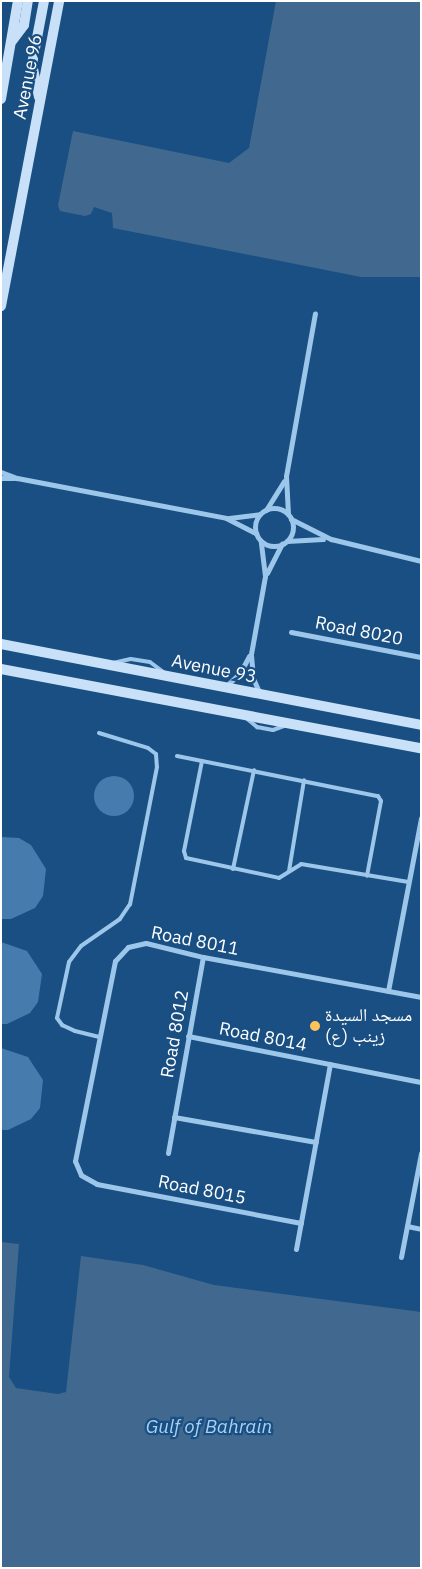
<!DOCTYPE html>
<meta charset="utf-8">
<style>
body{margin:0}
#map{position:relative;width:422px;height:1569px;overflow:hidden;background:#194f82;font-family:"IBM Plex Sans","Noto Naskh Arabic",sans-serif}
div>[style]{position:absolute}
.water>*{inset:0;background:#41698f}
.building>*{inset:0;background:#467bae}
.round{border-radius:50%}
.lane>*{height:4px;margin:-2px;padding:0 2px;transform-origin:2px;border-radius:2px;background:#9dc6eb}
.street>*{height:5px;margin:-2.5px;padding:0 2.5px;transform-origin:2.5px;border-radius:2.5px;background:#9dc6eb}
.street>.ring{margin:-2.5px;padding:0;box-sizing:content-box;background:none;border:5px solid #9dc6eb;border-radius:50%}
.secondary>*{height:10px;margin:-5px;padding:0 5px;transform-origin:5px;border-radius:5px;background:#c9e1f8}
.dots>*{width:14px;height:14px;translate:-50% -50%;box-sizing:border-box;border:2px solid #194f82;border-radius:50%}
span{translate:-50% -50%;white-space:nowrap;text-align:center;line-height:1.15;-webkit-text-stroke:4.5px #194f82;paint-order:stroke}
.street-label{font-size:18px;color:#fff}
.poi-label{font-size:18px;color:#fff}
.left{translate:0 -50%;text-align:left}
.water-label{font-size:19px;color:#a9d0f3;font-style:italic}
.frame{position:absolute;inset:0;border:2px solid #fff;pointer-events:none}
</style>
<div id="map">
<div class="water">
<i style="clip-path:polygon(276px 1px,421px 1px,421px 277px,361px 277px,113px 228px,112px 213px,94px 207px,91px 214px,85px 216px,60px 211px,58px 205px,73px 131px,229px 163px,249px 148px)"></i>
<i style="clip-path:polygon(1px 1242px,19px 1244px,9px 1377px,16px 1388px,58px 1394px,66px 1392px,81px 1256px,143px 1265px,214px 1285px,421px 1312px,421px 1568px,1px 1568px)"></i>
</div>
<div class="building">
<i class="round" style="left:94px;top:776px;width:40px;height:40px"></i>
<i style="clip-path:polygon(1px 837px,19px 838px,31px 845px,46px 869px,43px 896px,35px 908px,11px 919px,1px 919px)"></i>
<i style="clip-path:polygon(1px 942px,27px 951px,42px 974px,38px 1002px,30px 1013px,7px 1024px,1px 1024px)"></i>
<i style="clip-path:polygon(1px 1048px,28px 1057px,43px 1080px,40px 1108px,31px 1119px,8px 1130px,1px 1130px)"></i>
</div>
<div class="lane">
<i style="left:113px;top:663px;width:18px;rotate:-13deg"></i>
<i style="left:131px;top:659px;width:19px;rotate:9deg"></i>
<i style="left:150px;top:662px;width:20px;rotate:37deg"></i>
<i style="left:245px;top:717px;width:16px;rotate:40deg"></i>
<i style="left:257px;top:727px;width:16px;rotate:11deg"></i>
<i style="left:273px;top:730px;width:15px;rotate:-20deg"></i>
<i style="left:99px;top:733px;width:51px;rotate:17deg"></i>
<i style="left:148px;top:748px;width:10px;rotate:37deg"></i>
<i style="left:156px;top:754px;width:13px;rotate:86deg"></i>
<i style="left:157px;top:767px;width:140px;rotate:101.1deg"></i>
<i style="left:130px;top:904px;width:18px;rotate:124deg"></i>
<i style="left:120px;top:919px;width:47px;rotate:145.3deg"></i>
<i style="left:81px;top:946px;width:20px;rotate:127deg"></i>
<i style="left:69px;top:962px;width:57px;rotate:102.1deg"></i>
<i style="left:57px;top:1018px;width:9px;rotate:54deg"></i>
<i style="left:62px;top:1025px;width:14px;rotate:25deg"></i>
<i style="left:75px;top:1031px;width:25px;rotate:14deg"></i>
<i style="left:177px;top:756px;width:205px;rotate:11.3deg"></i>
<i style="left:378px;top:796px;width:6px;rotate:59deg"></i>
<i style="left:381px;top:801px;width:76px;rotate:100.6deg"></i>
<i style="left:202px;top:761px;width:92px;rotate:101.3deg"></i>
<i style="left:184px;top:851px;width:7px;rotate:74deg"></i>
<i style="left:186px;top:858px;width:95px;rotate:12.1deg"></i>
<i style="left:279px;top:878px;width:26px;rotate:-32deg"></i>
<i style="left:301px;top:864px;width:109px;rotate:9.5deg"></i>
<i style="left:233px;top:869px;width:101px;rotate:-78deg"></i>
<i style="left:289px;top:871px;width:92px;rotate:-80.6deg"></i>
</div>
<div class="street">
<i style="left:1px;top:472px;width:17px;rotate:21deg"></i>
<i style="left:17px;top:478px;width:213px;rotate:10.8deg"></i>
<i style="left:226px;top:518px;width:34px;rotate:27deg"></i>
<i style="left:1px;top:478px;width:13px"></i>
<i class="ring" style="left:255px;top:508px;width:33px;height:33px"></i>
<i style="left:266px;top:510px;width:34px;rotate:-58deg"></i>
<i style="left:288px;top:514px;width:38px;rotate:-93deg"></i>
<i style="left:286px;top:476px;width:165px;rotate:-79.9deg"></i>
<i style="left:229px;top:518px;width:31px;rotate:-7deg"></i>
<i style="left:291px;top:519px;width:45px;rotate:26.6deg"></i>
<i style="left:331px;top:539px;width:93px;rotate:13.7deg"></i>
<i style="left:287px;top:541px;width:36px;rotate:-3deg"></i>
<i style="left:267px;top:573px;width:33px;rotate:-63deg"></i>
<i style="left:291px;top:632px;width:132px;rotate:10.9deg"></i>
<i style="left:225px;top:687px;width:21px;rotate:-43deg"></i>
<i style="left:240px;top:673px;width:19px;rotate:-62deg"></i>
<i style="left:260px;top:694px;width:17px;rotate:-114deg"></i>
<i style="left:253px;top:678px;width:24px;rotate:-95deg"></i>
<i style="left:251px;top:654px;width:79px;rotate:-79.8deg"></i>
<i style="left:265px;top:576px;width:35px;rotate:-97deg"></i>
<i style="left:388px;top:991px;width:176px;rotate:-79.2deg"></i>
<i style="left:188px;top:1036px;width:237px;rotate:11.2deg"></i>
<i style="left:174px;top:1117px;width:144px;rotate:10deg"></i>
<i style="left:168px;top:1153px;width:199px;rotate:-79.9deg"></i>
<i style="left:301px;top:1223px;width:208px;rotate:-169.2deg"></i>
<i style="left:97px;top:1184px;width:18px;rotate:-151deg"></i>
<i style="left:81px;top:1175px;width:15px;rotate:-113deg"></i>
<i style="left:75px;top:1161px;width:204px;rotate:-78.7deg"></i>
<i style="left:115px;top:961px;width:19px;rotate:-47deg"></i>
<i style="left:128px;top:947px;width:18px;rotate:-13deg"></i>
<i style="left:146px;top:943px;width:59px;rotate:13.8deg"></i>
<i style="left:203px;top:957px;width:222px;rotate:10.4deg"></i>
<i style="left:407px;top:1226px;width:14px;rotate:12deg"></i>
<i style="left:296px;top:1249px;width:188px;rotate:-79.6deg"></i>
<i style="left:401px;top:1257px;width:106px;rotate:-79.1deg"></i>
</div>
<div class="secondary">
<i style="left:12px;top:41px;width:20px;rotate:-53deg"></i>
<i style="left:24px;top:25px;width:24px;rotate:-81deg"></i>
<i style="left:39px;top:97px;width:34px;rotate:-102deg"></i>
<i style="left:32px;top:64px;width:64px;rotate:-79.2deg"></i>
<i style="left:1px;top:99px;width:99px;rotate:-80.2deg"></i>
<i style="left:1px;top:306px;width:310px;rotate:-79.2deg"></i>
<i style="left:1px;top:644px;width:428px;rotate:10.9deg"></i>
<i style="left:1px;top:669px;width:427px;rotate:10.7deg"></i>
</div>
<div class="dots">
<i style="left:315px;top:1026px;background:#fec358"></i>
</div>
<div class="street-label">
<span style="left:28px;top:77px;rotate:-79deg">Avenue 96</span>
<span style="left:359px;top:631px;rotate:11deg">Road 8020</span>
<span style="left:214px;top:669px;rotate:11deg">Avenue 93</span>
<span style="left:195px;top:941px;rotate:11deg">Road 8011</span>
<span style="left:175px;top:1034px;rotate:-80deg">Road 8012</span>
<span style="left:263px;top:1037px;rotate:11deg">Road 8014</span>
<span style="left:202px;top:1190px;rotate:11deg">Road 8015</span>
</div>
<div class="poi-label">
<span class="left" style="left:325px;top:1026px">مسجد السيدة<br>زينب (ع)</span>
</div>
<div class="water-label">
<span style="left:209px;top:1427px">Gulf of Bahrain</span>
</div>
<div class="frame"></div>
</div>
